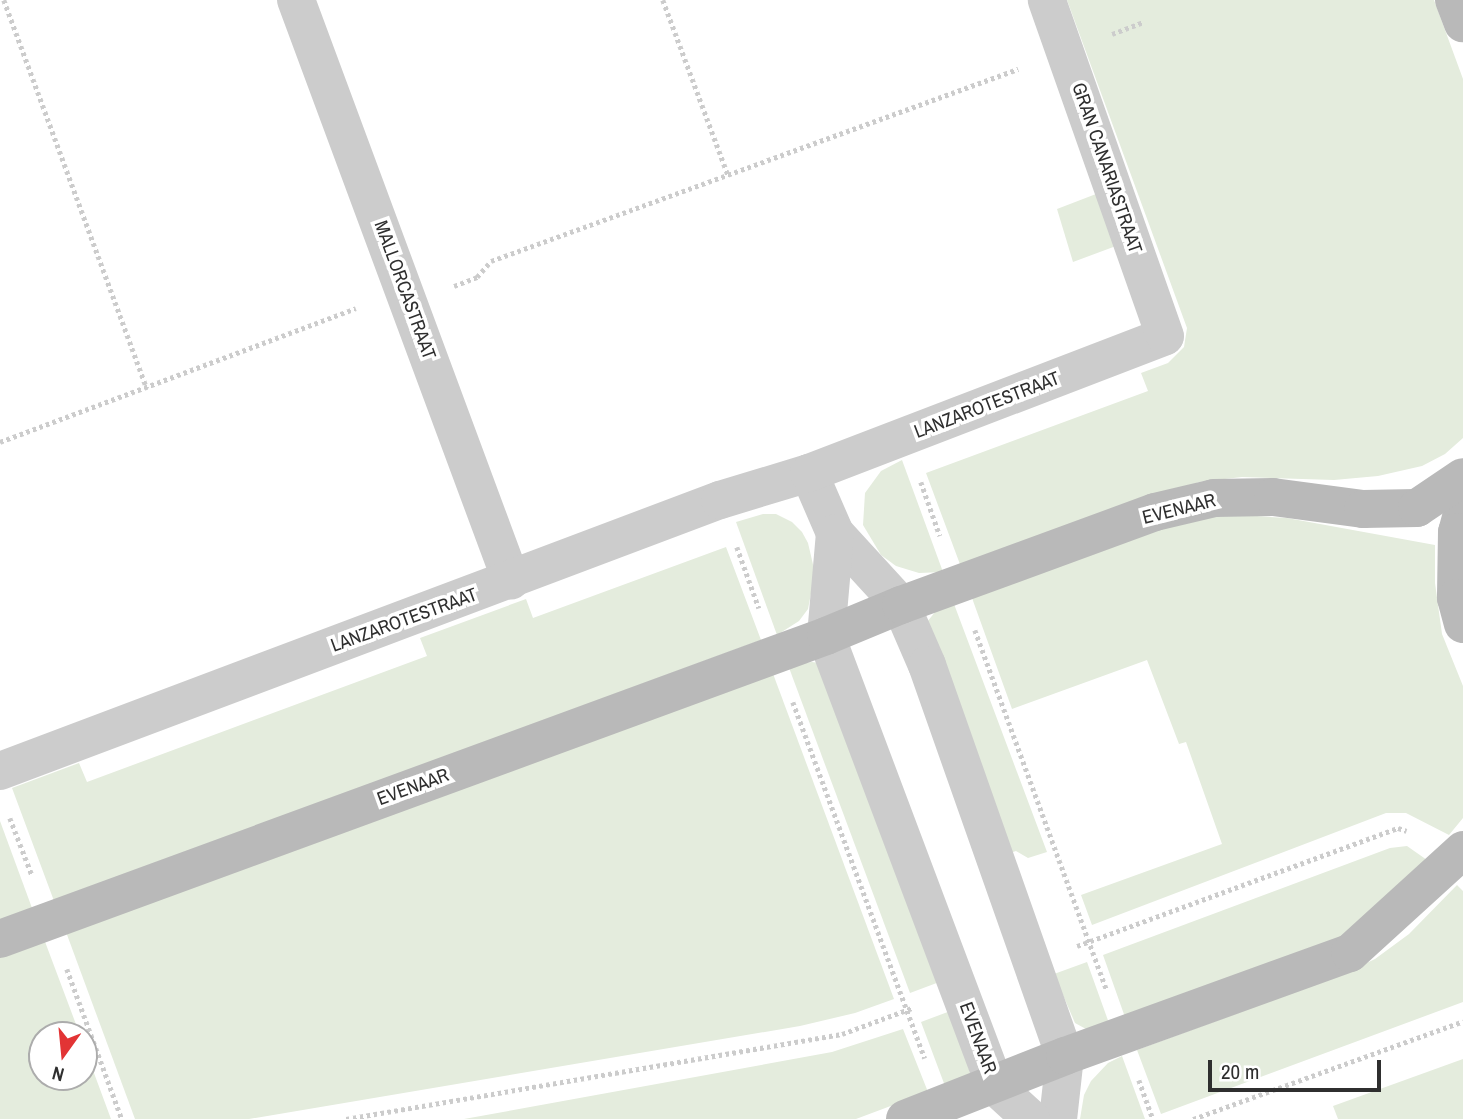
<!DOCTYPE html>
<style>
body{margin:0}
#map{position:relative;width:1463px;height:1119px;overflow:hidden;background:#fff;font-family:"Archivo Narrow",sans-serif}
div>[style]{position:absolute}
.green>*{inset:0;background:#e4ecdd}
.path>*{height:4.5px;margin-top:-2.25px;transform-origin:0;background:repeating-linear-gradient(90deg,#ccc 0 3.5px,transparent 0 7px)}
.minor>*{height:38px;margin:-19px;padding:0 19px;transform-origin:19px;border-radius:19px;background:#ccc}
.secondary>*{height:38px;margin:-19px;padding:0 19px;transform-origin:19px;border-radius:19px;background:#b9b9b9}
span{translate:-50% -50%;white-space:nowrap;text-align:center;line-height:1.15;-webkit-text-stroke:7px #fff;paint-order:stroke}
.street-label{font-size:19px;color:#2f2f2f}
.north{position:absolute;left:28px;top:1021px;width:70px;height:70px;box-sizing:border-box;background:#fff;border:2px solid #acacac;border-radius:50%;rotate:195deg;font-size:19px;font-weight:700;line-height:28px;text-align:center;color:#2f2f2f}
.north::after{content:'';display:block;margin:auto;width:24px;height:32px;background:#e23435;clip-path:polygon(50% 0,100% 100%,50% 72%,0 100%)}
.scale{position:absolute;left:1208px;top:1060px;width:173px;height:32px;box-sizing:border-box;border:4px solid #2f2f2f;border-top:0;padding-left:9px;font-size:21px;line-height:24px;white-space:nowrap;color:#2f2f2f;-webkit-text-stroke:5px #fff;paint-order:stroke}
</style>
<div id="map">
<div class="green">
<i style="clip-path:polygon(1067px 0,1434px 0,1463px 79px,1463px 438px,1445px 454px,1422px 466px,1378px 476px,1334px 480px,1242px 477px,1199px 482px,961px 567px,926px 473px,1148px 391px,1141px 373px,1168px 363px,1184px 347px,1187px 328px)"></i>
<i style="clip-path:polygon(1096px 194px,1116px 246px,1073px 262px,1057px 209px)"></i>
<i style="clip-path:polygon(902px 460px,943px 572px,919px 573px,896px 566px,881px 555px,863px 525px,865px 493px,881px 471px)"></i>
<i style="clip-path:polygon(763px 514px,776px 514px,792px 522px,802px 532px,808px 543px,815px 573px,808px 609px,799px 621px,777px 635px,736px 522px)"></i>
<i style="clip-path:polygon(1226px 514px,1287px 518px,1435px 545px,1435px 583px,1442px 634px,1463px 686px,1463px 818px,1449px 835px,1406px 813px,1386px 813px,1092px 925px,1081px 895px,1222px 844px,1186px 742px,1179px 744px,1147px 660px,1012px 709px,972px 598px,1188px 519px)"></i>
<i style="clip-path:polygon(726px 547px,761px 640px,54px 901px,12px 788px,79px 763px,87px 782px,427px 656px,420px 638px,526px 599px,533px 618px)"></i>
<i style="clip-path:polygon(954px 604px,1047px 852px,1028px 858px,1016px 851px,1010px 853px,927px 622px,935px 612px)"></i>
<i style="clip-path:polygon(812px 662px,819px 663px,942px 981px,910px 993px,788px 665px)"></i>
<i style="clip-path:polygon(772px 671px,894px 999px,855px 1013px,800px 1026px,249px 1119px,135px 1119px,66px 932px)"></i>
<i style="clip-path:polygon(0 821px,32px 908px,0 920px)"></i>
<i style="clip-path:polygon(1407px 846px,1427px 860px,1348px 935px,1126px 1020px,1103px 955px,1390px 848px)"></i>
<i style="clip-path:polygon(1457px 885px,1463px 891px,1463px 1002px,1161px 1114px,1137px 1050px,1341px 975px,1375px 959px,1409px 934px)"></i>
<i style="clip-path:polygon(44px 939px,80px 1035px,42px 1035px,42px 1077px,84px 1077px,84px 1046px,111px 1119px,0 1119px,0 956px)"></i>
<i style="clip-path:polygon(1087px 962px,1110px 1026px,1086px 1029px,1075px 1023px,1054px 974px)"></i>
<i style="clip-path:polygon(953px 1010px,970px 1073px,964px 1079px,945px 1086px,921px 1022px)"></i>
<i style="clip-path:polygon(903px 1029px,928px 1092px,856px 1119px,464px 1119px,832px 1052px)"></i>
<i style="clip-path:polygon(1122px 1056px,1145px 1119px,1080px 1119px,1084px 1095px,1091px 1081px,1108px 1063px)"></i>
<i style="clip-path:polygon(1463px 1059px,1463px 1119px,1338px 1119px,1333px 1106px)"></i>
</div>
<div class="path">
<i style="left:4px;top:0;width:414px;rotate:69.8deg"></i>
<i style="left:663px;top:0;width:187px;rotate:69.6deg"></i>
<i style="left:1112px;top:34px;width:34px;rotate:-21deg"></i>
<i style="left:454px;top:286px;width:25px;rotate:-21deg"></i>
<i style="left:477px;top:277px;width:21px;rotate:-49deg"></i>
<i style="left:491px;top:261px;width:561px;rotate:-20.02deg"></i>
<i style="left:0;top:442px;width:380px;rotate:-20.6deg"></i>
<i style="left:921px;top:482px;width:57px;rotate:70.6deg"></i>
<i style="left:737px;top:547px;width:65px;rotate:70.2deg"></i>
<i style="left:975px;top:630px;width:383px;rotate:69.9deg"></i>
<i style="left:793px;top:702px;width:380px;rotate:69.7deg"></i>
<i style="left:10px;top:818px;width:61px;rotate:68.9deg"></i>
<i style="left:1077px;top:946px;width:342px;rotate:-20.2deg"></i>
<i style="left:1398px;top:828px;width:9px;rotate:18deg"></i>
<i style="left:67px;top:969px;width:160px;rotate:69.9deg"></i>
<i style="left:1139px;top:1080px;width:41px;rotate:70.3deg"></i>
<i style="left:346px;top:1119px;width:503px;rotate:-9.72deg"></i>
<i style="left:842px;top:1034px;width:75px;rotate:-20.4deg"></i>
<i style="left:1193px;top:1119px;width:287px;rotate:-19.9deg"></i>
</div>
<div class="minor">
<i style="left:296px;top:0;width:619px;rotate:69.66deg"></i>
<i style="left:809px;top:473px;width:65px;rotate:66.6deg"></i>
<i style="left:835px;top:533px;width:98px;rotate:47.5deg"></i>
<i style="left:901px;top:605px;width:65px;rotate:66.6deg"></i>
<i style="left:927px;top:665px;width:415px;rotate:70.6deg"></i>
<i style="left:1065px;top:1056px;width:63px;rotate:96.3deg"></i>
<i style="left:835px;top:533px;width:103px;rotate:95deg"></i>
<i style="left:826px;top:636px;width:481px;rotate:69.4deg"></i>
<i style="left:995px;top:1086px;width:49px;rotate:42.5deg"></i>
<i style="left:0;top:771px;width:769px;rotate:-20.63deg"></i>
<i style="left:720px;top:500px;width:93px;rotate:-16.9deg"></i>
<i style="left:809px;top:473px;width:381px;rotate:-21deg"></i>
<i style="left:1165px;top:336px;width:356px;rotate:-109.4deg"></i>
</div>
<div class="secondary">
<i style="left:1454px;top:0;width:25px;rotate:69deg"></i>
<i style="left:1463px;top:510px;width:23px;rotate:105deg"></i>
<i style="left:1457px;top:532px;width:66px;rotate:90.9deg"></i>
<i style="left:1456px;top:598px;width:27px;rotate:75deg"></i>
<i style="left:0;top:939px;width:880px;rotate:-20.14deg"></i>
<i style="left:826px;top:636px;width:81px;rotate:-22.5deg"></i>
<i style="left:901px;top:605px;width:270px;rotate:-20.1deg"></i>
<i style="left:1155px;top:512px;width:61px;rotate:-13.3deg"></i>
<i style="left:1214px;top:498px;width:59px;rotate:-1deg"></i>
<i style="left:1273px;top:497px;width:91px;rotate:7.6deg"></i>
<i style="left:1363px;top:509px;width:54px;rotate:-1.1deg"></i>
<i style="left:1417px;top:508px;width:55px;rotate:-34deg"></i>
<i style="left:905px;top:1119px;width:172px;rotate:-21.5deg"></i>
<i style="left:1065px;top:1056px;width:303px;rotate:-19.9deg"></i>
<i style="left:1350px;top:953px;width:153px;rotate:-42.3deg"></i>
</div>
<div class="street-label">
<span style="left:1107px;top:168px;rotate:71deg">GRAN CANARIASTRAAT</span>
<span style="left:405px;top:290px;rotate:70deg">MALLORCASTRAAT</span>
<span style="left:987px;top:405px;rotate:-21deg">LANZAROTESTRAAT</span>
<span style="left:1179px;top:509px;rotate:-14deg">EVENAAR</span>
<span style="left:404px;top:620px;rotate:-20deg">LANZAROTESTRAAT</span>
<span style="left:413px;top:787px;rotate:-20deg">EVENAAR</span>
<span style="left:978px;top:1038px;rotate:70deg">EVENAAR</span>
</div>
<div class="north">N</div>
<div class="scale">20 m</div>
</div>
